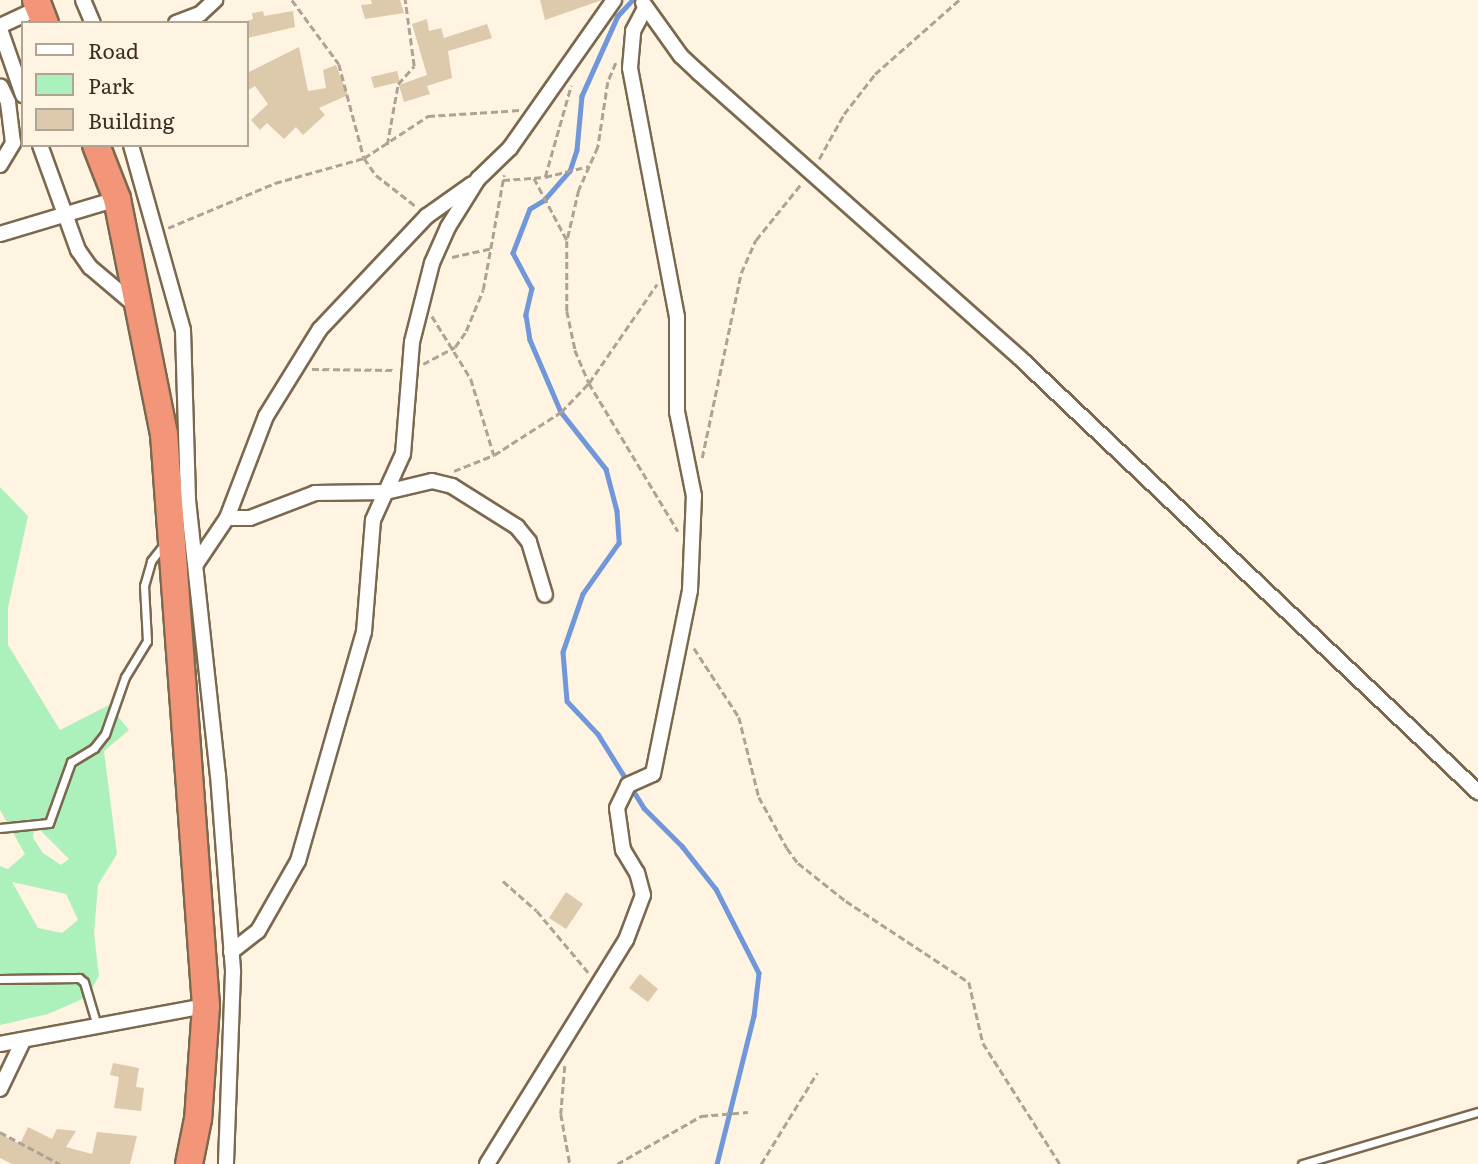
<!DOCTYPE html>
<style>
body{margin:0}
#map{position:relative;width:1478px;height:1164px;overflow:hidden;background:#fff3e1;font-family:Literata,serif}
div>[style]{position:absolute}
.green>*{inset:0;background:#acf0bc}
.stream>*{height:4.5px;margin:-2.25px;padding:0 2.25px;transform-origin:2.25px;border-radius:2.25px;background:#6f97d9}
.building>*{inset:0;background:#ddc9ab}
.path>*{height:2.5px;margin-top:-1.25px;transform-origin:0;background:repeating-linear-gradient(90deg,#ada293 0 7px,transparent 0 10.5px)}
.roads{filter:drop-shadow(2px 0 #7a694e) drop-shadow(-2px 0 #7a694e) drop-shadow(0 2px #7a694e) drop-shadow(0 -2px #7a694e)}
.lane>*{height:7px;margin:-3.5px;padding:0 3.5px;transform-origin:3.5px;border-radius:3.5px;background:#fff}
.street>*{height:14px;margin:-7px;padding:0 7px;transform-origin:7px;border-radius:7px;background:#fff}
.highway>*{height:26px;margin:-13px;padding:0 13px;transform-origin:13px;border-radius:13px;background:#f29578}
span{translate:-50% -50%;white-space:nowrap;text-align:center;line-height:1.15;-webkit-text-stroke:5px #fff3e1;paint-order:stroke}
.legend{position:absolute;left:21px;top:21px;width:228px;height:126px;box-sizing:border-box;background:#fff3e1;border:2px solid #afa595;margin:0;padding:9px 12px;list-style:none;font-size:21px;color:#383024}
.legend li{display:flex;align-items:center;gap:14px;height:35px}
.legend b{width:35px;border:2px solid #afa595}
</style>
<div id="map">
<div class="green">
<i style="clip-path:polygon(evenodd,0 487px,28px 516px,8px 608px,8px 645px,60px 730px,109px 705px,129px 730px,104px 751px,117px 854px,98px 885px,94px 933px,99px 976px,87px 997px,48px 1014px,0 1025px,0 866px,8px 869px,25px 854px,0 810px,0 487px,35px 822px,38px 828px,69px 859px,61px 865px,43px 853px,33px 838px,35px 822px,0 487px,12px 882px,66px 894px,78px 920px,62px 933px,38px 928px,12px 882px)"></i>
</div>
<div class="stream">
<i style="left:633px;top:0;width:22px;rotate:133deg"></i>
<i style="left:618px;top:16px;width:88px;rotate:114.2deg"></i>
<i style="left:582px;top:96px;width:54px;rotate:95.3deg"></i>
<i style="left:577px;top:150px;width:22px;rotate:108deg"></i>
<i style="left:570px;top:171px;width:38px;rotate:131deg"></i>
<i style="left:545px;top:200px;width:17px;rotate:149deg"></i>
<i style="left:530px;top:209px;width:47px;rotate:111.1deg"></i>
<i style="left:513px;top:253px;width:40px;rotate:62deg"></i>
<i style="left:532px;top:288px;width:28px;rotate:103deg"></i>
<i style="left:526px;top:315px;width:25px;rotate:81deg"></i>
<i style="left:530px;top:340px;width:78px;rotate:66.7deg"></i>
<i style="left:561px;top:412px;width:73px;rotate:51.7deg"></i>
<i style="left:606px;top:469px;width:43px;rotate:75.3deg"></i>
<i style="left:617px;top:511px;width:32px;rotate:86deg"></i>
<i style="left:619px;top:543px;width:62px;rotate:125.2deg"></i>
<i style="left:583px;top:594px;width:61px;rotate:109deg"></i>
<i style="left:563px;top:652px;width:49px;rotate:85.3deg"></i>
<i style="left:567px;top:701px;width:45px;rotate:46.8deg"></i>
<i style="left:598px;top:734px;width:87px;rotate:58.1deg"></i>
<i style="left:644px;top:808px;width:54px;rotate:45deg"></i>
<i style="left:682px;top:846px;width:55px;rotate:51.7deg"></i>
<i style="left:716px;top:889px;width:94px;rotate:62.9deg"></i>
<i style="left:759px;top:973px;width:43px;rotate:96.6deg"></i>
<i style="left:754px;top:1016px;width:153px;rotate:104deg"></i>
</div>
<div class="building">
<i style="clip-path:polygon(371px 0,400px 0,404px 13px,365px 19px,361px 5px,372px 4px)"></i>
<i style="clip-path:polygon(540px 0,602px 0,545px 20px)"></i>
<i style="clip-path:polygon(263px 11px,264px 16px,293px 11px,295px 27px,247px 38px,247px 21px,253px 19px,252px 13px)"></i>
<i style="clip-path:polygon(427px 19px,429px 31px,441px 28px,444px 38px,487px 24px,492px 38px,448px 51px,452px 78px,427px 86px,430px 94px,404px 102px,399px 85px,427px 75px,412px 24px)"></i>
<i style="clip-path:polygon(299px 47px,308px 91px,326px 88px,323px 70px,336px 65px,348px 95px,319px 108px,325px 115px,303px 135px,296px 127px,284px 139px,267px 123px,260px 130px,251px 120px,268px 104px,255px 86px,247px 91px,247px 73px)"></i>
<i style="clip-path:polygon(397px 71px,400px 82px,374px 88px,371px 77px)"></i>
<i style="clip-path:polygon(566px 892px,583px 904px,566px 929px,549px 918px)"></i>
<i style="clip-path:polygon(640px 974px,658px 989px,648px 1002px,629px 988px)"></i>
<i style="clip-path:polygon(113px 1063px,139px 1068px,136px 1087px,144px 1088px,141px 1111px,114px 1108px,119px 1077px,110px 1075px)"></i>
<i style="clip-path:polygon(28px 1127px,52px 1139px,57px 1129px,76px 1131px,66px 1147px,92px 1154px,97px 1132px,137px 1136px,130px 1164px,12px 1164px,0 1158px,0 1134px,20px 1144px)"></i>
</div>
<div class="path">
<i style="left:292px;top:0;width:79px;rotate:53.7deg"></i>
<i style="left:339px;top:64px;width:97px;rotate:75.1deg"></i>
<i style="left:364px;top:158px;width:21px;rotate:55deg"></i>
<i style="left:376px;top:175px;width:52px;rotate:38deg"></i>
<i style="left:616px;top:63px;width:21px;rotate:113deg"></i>
<i style="left:608px;top:82px;width:66px;rotate:98.7deg"></i>
<i style="left:598px;top:147px;width:47px;rotate:113.8deg"></i>
<i style="left:579px;top:190px;width:52px;rotate:103.2deg"></i>
<i style="left:567px;top:241px;width:70px;rotate:90deg"></i>
<i style="left:567px;top:311px;width:40px;rotate:78deg"></i>
<i style="left:575px;top:350px;width:36px;rotate:67deg"></i>
<i style="left:589px;top:383px;width:173px;rotate:59deg"></i>
<i style="left:387px;top:145px;width:62px;rotate:-79.8deg"></i>
<i style="left:398px;top:84px;width:24px;rotate:-48deg"></i>
<i style="left:414px;top:66px;width:67px;rotate:-97.8deg"></i>
<i style="left:819px;top:159px;width:51px;rotate:-60.9deg"></i>
<i style="left:844px;top:114px;width:51px;rotate:-52.2deg"></i>
<i style="left:875px;top:74px;width:112px;rotate:-41.4deg"></i>
<i style="left:545px;top:177px;width:95px;rotate:-74.1deg"></i>
<i style="left:534px;top:178px;width:70px;rotate:62deg"></i>
<i style="left:503px;top:180px;width:42px;rotate:-4.1deg"></i>
<i style="left:545px;top:177px;width:45px;rotate:-14deg"></i>
<i style="left:168px;top:228px;width:116px;rotate:-22.8deg"></i>
<i style="left:275px;top:183px;width:92px;rotate:-15.7deg"></i>
<i style="left:364px;top:158px;width:77px;rotate:-33.3deg"></i>
<i style="left:428px;top:116px;width:92px;rotate:-3.7deg"></i>
<i style="left:452px;top:257px;width:42px;rotate:-12.4deg"></i>
<i style="left:432px;top:316px;width:74px;rotate:58.2deg"></i>
<i style="left:471px;top:379px;width:79px;rotate:73.2deg"></i>
<i style="left:423px;top:364px;width:36px;rotate:-28deg"></i>
<i style="left:455px;top:347px;width:19px;rotate:-55deg"></i>
<i style="left:466px;top:331px;width:44px;rotate:-67.5deg"></i>
<i style="left:483px;top:290px;width:117px;rotate:-79.7deg"></i>
<i style="left:312px;top:369px;width:84px;rotate:0.7deg"></i>
<i style="left:702px;top:458px;width:189px;rotate:-78.1deg"></i>
<i style="left:741px;top:273px;width:36px;rotate:-66deg"></i>
<i style="left:756px;top:240px;width:72px;rotate:-51.2deg"></i>
<i style="left:454px;top:471px;width:43px;rotate:-21.8deg"></i>
<i style="left:494px;top:455px;width:80px;rotate:-32.7deg"></i>
<i style="left:561px;top:412px;width:40px;rotate:-46deg"></i>
<i style="left:589px;top:383px;width:120px;rotate:-55.5deg"></i>
<i style="left:694px;top:648px;width:82px;rotate:56.9deg"></i>
<i style="left:739px;top:717px;width:82px;rotate:76deg"></i>
<i style="left:759px;top:797px;width:58px;rotate:61.2deg"></i>
<i style="left:787px;top:848px;width:19px;rotate:54deg"></i>
<i style="left:798px;top:863px;width:61px;rotate:38.4deg"></i>
<i style="left:846px;top:901px;width:147px;rotate:33.4deg"></i>
<i style="left:969px;top:982px;width:63px;rotate:77.1deg"></i>
<i style="left:983px;top:1043px;width:143px;rotate:57.5deg"></i>
<i style="left:503px;top:881px;width:45px;rotate:41.4deg"></i>
<i style="left:537px;top:911px;width:80px;rotate:50.1deg"></i>
<i style="left:565px;top:1066px;width:48px;rotate:94.8deg"></i>
<i style="left:561px;top:1114px;width:51px;rotate:79.8deg"></i>
<i style="left:0;top:1132px;width:68px;rotate:28.1deg"></i>
<i style="left:617px;top:1164px;width:97px;rotate:-29.7deg"></i>
<i style="left:701px;top:1116px;width:47px;rotate:-4.9deg"></i>
<i style="left:761px;top:1164px;width:107px;rotate:-58.4deg"></i>
</div>
<div class="roads">
<div class="lane">
<i style="left:0;top:828px;width:49px;rotate:-5.8deg"></i>
<i style="left:49px;top:823px;width:65px;rotate:-70.2deg"></i>
<i style="left:71px;top:762px;width:27px;rotate:-31deg"></i>
<i style="left:94px;top:748px;width:18px;rotate:-52deg"></i>
<i style="left:105px;top:734px;width:60px;rotate:-70.7deg"></i>
<i style="left:125px;top:677px;width:42px;rotate:-58.6deg"></i>
<i style="left:147px;top:641px;width:55px;rotate:-93.1deg"></i>
<i style="left:144px;top:586px;width:26px;rotate:-74deg"></i>
<i style="left:151px;top:561px;width:23px;rotate:-52deg"></i>
<i style="left:0;top:979px;width:79px;rotate:-0.7deg"></i>
<i style="left:79px;top:978px;width:6px;rotate:39deg"></i>
<i style="left:84px;top:982px;width:46px;rotate:73.5deg"></i>
<i style="left:1302px;top:1164px;width:184px;rotate:-16.5deg"></i>
</div>
<div class="street">
<i style="left:83px;top:0;width:25px;rotate:67deg"></i>
<i style="left:643px;top:3px;width:65px;rotate:54.4deg"></i>
<i style="left:681px;top:56px;width:25px;rotate:43deg"></i>
<i style="left:699px;top:73px;width:431px;rotate:41.6deg"></i>
<i style="left:1021px;top:359px;width:630px;rotate:43.46deg"></i>
<i style="left:176px;top:23px;width:26px;rotate:-21deg"></i>
<i style="left:200px;top:14px;width:21px;rotate:-43deg"></i>
<i style="left:0;top:26px;width:43px;rotate:-24.8deg"></i>
<i style="left:0;top:29px;width:70px;rotate:70.8deg"></i>
<i style="left:40px;top:145px;width:112px;rotate:70.1deg"></i>
<i style="left:78px;top:250px;width:21px;rotate:55deg"></i>
<i style="left:90px;top:267px;width:59px;rotate:40.2deg"></i>
<i style="left:131px;top:145px;width:192px;rotate:74.3deg"></i>
<i style="left:183px;top:330px;width:170px;rotate:88.3deg"></i>
<i style="left:188px;top:500px;width:277px;rotate:83.8deg"></i>
<i style="left:218px;top:775px;width:198px;rotate:85.6deg"></i>
<i style="left:233px;top:972px;width:192px;rotate:92.1deg"></i>
<i style="left:0;top:165px;width:26px;rotate:-59deg"></i>
<i style="left:13px;top:143px;width:41px;rotate:-97deg"></i>
<i style="left:8px;top:102px;width:17px;rotate:-115deg"></i>
<i style="left:0;top:234px;width:122px;rotate:-16.7deg"></i>
<i style="left:227px;top:518px;width:23px"></i>
<i style="left:250px;top:518px;width:70px;rotate:-21deg"></i>
<i style="left:315px;top:493px;width:71px;rotate:-0.8deg"></i>
<i style="left:386px;top:492px;width:47px;rotate:-13.4deg"></i>
<i style="left:432px;top:481px;width:21px;rotate:14deg"></i>
<i style="left:452px;top:486px;width:77px;rotate:32.2deg"></i>
<i style="left:517px;top:527px;width:19px;rotate:51deg"></i>
<i style="left:529px;top:542px;width:55px;rotate:73.2deg"></i>
<i style="left:196px;top:564px;width:55px;rotate:-56deg"></i>
<i style="left:227px;top:518px;width:109px;rotate:-69.1deg"></i>
<i style="left:266px;top:416px;width:102px;rotate:-58.2deg"></i>
<i style="left:320px;top:329px;width:156px;rotate:-46.6deg"></i>
<i style="left:427px;top:216px;width:55px;rotate:-35.4deg"></i>
<i style="left:231px;top:952px;width:34px;rotate:-38deg"></i>
<i style="left:258px;top:931px;width:81px;rotate:-60.3deg"></i>
<i style="left:298px;top:861px;width:159px;rotate:-74deg"></i>
<i style="left:342px;top:708px;width:79px;rotate:-73.9deg"></i>
<i style="left:364px;top:632px;width:112px;rotate:-85.4deg"></i>
<i style="left:373px;top:520px;width:72px;rotate:-65.6deg"></i>
<i style="left:403px;top:454px;width:112px;rotate:-85.4deg"></i>
<i style="left:412px;top:342px;width:81px;rotate:-75.8deg"></i>
<i style="left:432px;top:263px;width:39px;rotate:-66deg"></i>
<i style="left:448px;top:227px;width:57px;rotate:-58deg"></i>
<i style="left:478px;top:179px;width:45px;rotate:-44.1deg"></i>
<i style="left:510px;top:148px;width:181px;rotate:-54.9deg"></i>
<i style="left:0;top:1044px;width:209px;rotate:-10.5deg"></i>
<i style="left:0;top:1089px;width:53px;rotate:-64.4deg"></i>
<i style="left:487px;top:1164px;width:264px;rotate:-58.2deg"></i>
<i style="left:626px;top:940px;width:48px;rotate:-69.3deg"></i>
<i style="left:643px;top:895px;width:23px;rotate:-105deg"></i>
<i style="left:637px;top:873px;width:27px;rotate:-121deg"></i>
<i style="left:623px;top:850px;width:42px;rotate:-98.1deg"></i>
<i style="left:617px;top:808px;width:25px;rotate:-64deg"></i>
<i style="left:628px;top:785px;width:27px;rotate:-24deg"></i>
<i style="left:653px;top:774px;width:188px;rotate:-78.6deg"></i>
<i style="left:690px;top:590px;width:94px;rotate:-87.6deg"></i>
<i style="left:694px;top:496px;width:86px;rotate:-101.4deg"></i>
<i style="left:677px;top:412px;width:95px;rotate:-90deg"></i>
<i style="left:677px;top:317px;width:253px;rotate:-100.7deg"></i>
<i style="left:630px;top:68px;width:37px;rotate:-85deg"></i>
<i style="left:633px;top:31px;width:27px;rotate:-62deg"></i>
</div>
<div class="highway">
<i style="left:36px;top:0;width:25px;rotate:69deg"></i>
<i style="left:96px;top:145px;width:58px;rotate:68.7deg"></i>
<i style="left:117px;top:199px;width:240px;rotate:78.7deg"></i>
<i style="left:164px;top:434px;width:574px;rotate:85.8deg"></i>
<i style="left:206px;top:1006px;width:113px;rotate:94deg"></i>
<i style="left:198px;top:1119px;width:46px;rotate:101.3deg"></i>
</div>
</div>
<ul class="legend">
<li><b style="height:9px;background:#fff"></b>Road</li>
<li><b style="height:19px;background:#acf0bc"></b>Park</li>
<li><b style="height:19px;background:#ddc9ab"></b>Building</li>
</ul>
</div>
